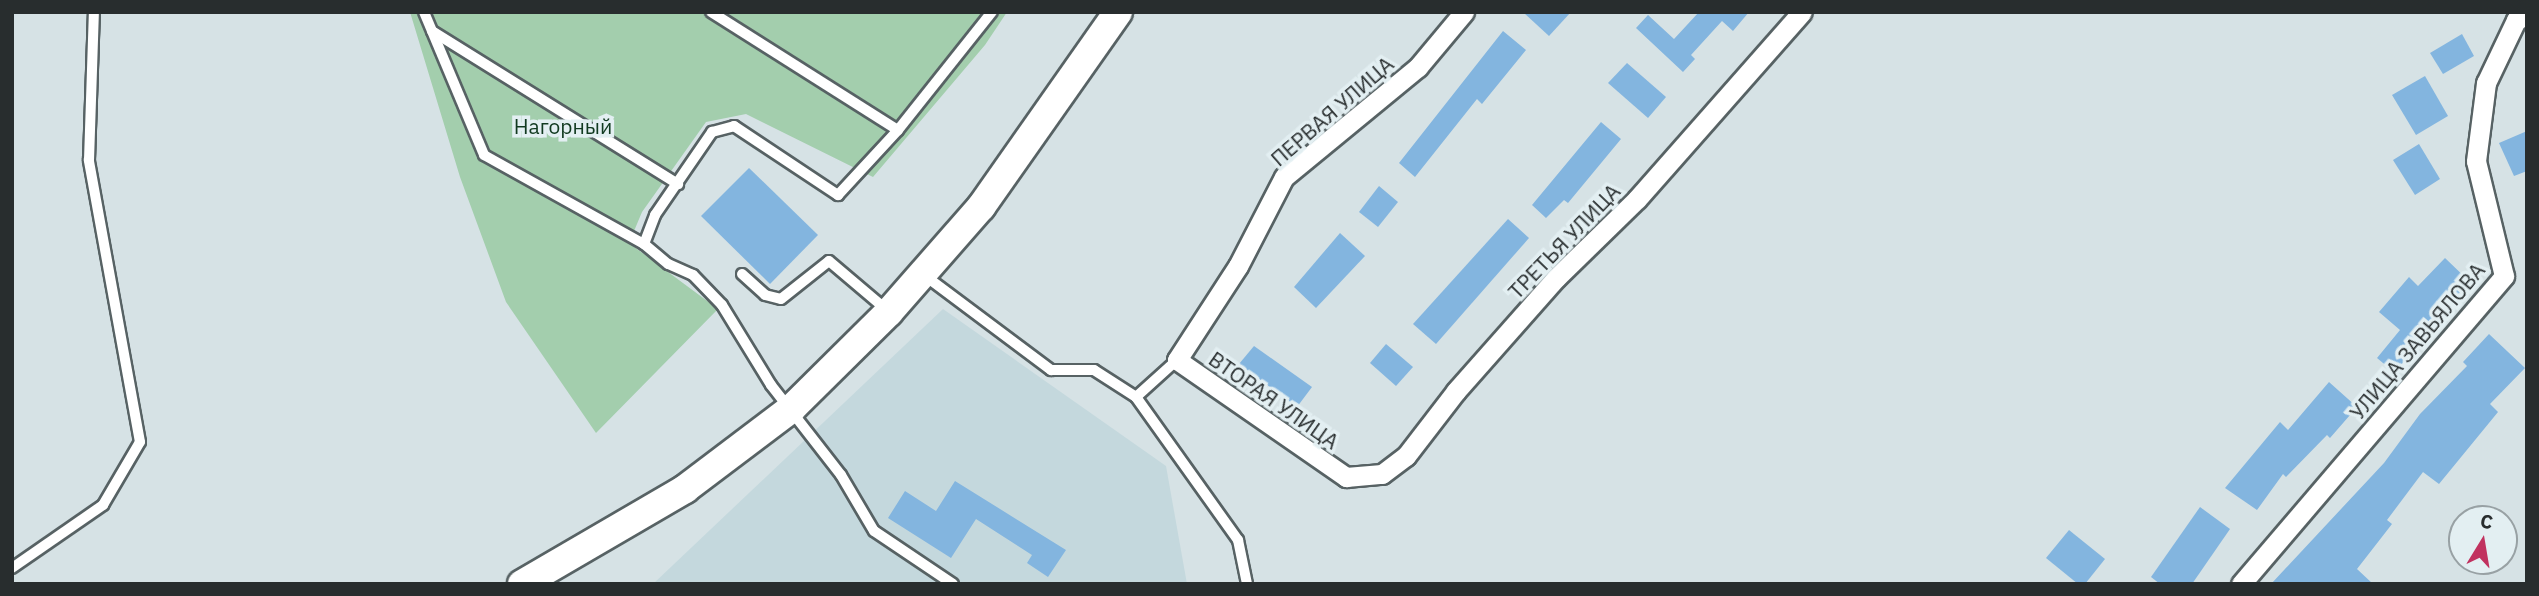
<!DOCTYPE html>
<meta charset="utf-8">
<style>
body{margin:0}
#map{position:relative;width:2539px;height:596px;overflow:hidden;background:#d6e2e5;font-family:"IBM Plex Sans",sans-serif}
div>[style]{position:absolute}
.built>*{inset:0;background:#c4d8dd}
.green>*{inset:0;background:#a3cead}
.building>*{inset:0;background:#83b5df}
.roads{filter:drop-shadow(2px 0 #576264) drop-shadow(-2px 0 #576264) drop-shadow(0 2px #576264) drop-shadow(0 -2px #576264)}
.lane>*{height:10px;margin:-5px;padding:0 5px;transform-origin:5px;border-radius:5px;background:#fff}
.street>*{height:19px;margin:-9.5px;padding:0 9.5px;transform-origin:9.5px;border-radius:9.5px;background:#fff}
.secondary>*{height:28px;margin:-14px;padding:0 14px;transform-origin:14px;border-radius:14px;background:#fff}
span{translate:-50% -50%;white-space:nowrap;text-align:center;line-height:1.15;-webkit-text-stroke:7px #e3eff2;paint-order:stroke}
.street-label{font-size:21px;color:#282d2e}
.park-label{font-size:21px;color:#113a20}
.frame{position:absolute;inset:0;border:14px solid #282d2e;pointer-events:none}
.north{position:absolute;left:2448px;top:505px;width:70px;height:70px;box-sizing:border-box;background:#e3eff2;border:2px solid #98a1a4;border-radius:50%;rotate:11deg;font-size:19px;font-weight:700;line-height:28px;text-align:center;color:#282d2e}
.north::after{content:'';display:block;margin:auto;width:24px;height:32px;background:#c1325f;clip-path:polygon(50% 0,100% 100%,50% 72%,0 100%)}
</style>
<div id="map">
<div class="built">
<i style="clip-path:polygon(943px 309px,1166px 466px,1187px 584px,653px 584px)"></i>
</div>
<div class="green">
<i style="clip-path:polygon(410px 12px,1007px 12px,985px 45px,873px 177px,746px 114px,706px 122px,642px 212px,629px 243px,718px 309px,596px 433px,506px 302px,460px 177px)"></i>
</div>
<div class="building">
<i style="clip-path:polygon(1523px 12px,1571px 12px,1549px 36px)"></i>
<i style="clip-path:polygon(1699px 12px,1749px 12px,1733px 31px,1722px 21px,1691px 55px,1695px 59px,1683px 72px,1636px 28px,1648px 15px,1674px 39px)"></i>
<i style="clip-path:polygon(1503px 31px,1526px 50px,1482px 104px,1477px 99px,1415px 177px,1399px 163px)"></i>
<i style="clip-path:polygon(2462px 34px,2474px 56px,2443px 74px,2430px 53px)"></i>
<i style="clip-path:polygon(1627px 63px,1666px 97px,1648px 118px,1608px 83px)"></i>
<i style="clip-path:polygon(2425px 76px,2448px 116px,2416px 135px,2392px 95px)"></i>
<i style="clip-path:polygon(1601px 122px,1621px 139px,1568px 203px,1564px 200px,1546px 218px,1532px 205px)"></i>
<i style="clip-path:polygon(2527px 131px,2527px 171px,2514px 176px,2499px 143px)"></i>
<i style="clip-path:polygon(2419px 144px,2440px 179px,2415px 195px,2393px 160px)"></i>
<i style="clip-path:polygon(749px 168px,818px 235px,770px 284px,701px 216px)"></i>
<i style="clip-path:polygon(1379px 186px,1398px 202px,1378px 227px,1359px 212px)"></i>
<i style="clip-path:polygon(1508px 219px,1529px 238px,1436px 344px,1413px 324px)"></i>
<i style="clip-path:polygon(1340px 233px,1365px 256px,1316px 308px,1294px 287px)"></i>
<i style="clip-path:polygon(2445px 258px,2470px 282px,2444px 308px,2395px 373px,2377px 358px,2400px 330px,2379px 312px,2409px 277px,2418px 286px)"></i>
<i style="clip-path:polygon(2489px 334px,2525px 368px,2490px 404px,2498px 412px,2439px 484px,2423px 472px,2387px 520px,2392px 524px,2357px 569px,2373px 584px,2271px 584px,2384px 463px,2420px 414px,2467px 366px,2463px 362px)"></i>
<i style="clip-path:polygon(1386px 344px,1413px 367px,1396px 386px,1370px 363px)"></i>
<i style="clip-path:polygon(1254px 346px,1312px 387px,1297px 407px,1239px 364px)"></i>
<i style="clip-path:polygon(2329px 382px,2357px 407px,2330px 438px,2327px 435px,2286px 477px,2283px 474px,2257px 510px,2225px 488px,2280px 422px,2288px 430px)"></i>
<i style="clip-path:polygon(955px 481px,1066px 550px,1048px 577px,1027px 563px,1032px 555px,976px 519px,951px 558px,888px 518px,905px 491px,936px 511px)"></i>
<i style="clip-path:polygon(2200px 507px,2230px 529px,2192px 584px,2160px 584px,2151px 577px)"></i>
<i style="clip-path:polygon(2069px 530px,2105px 559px,2085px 584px,2078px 584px,2046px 558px)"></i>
</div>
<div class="roads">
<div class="lane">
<i style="left:424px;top:12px;width:155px;rotate:67.2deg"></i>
<i style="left:484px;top:155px;width:183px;rotate:29.1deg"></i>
<i style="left:711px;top:12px;width:221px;rotate:32.3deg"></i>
<i style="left:432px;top:31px;width:290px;rotate:31.9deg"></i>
<i style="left:742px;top:274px;width:31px;rotate:42deg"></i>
<i style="left:765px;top:295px;width:16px;rotate:14deg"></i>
<i style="left:781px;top:299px;width:61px;rotate:-38.4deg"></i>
<i style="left:829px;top:261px;width:77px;rotate:40.3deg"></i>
<i style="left:924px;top:275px;width:159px;rotate:36.8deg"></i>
<i style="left:1051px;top:370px;width:43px"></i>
<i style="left:1094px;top:370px;width:50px;rotate:32.7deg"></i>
<i style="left:1136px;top:397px;width:55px;rotate:-42.1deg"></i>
<i style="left:1136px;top:397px;width:176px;rotate:54.5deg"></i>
<i style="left:1238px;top:540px;width:45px;rotate:78.4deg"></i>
<i style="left:12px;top:568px;width:111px;rotate:-34.7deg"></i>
<i style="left:103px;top:505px;width:73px;rotate:-59.6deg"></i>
<i style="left:140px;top:442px;width:287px;rotate:-100.3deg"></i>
<i style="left:89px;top:160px;width:148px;rotate:-88.1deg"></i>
<i style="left:953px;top:584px;width:95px;rotate:-146.1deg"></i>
<i style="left:874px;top:531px;width:65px;rotate:-120.5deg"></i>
<i style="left:841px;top:475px;width:114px;rotate:-127.9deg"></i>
<i style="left:771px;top:385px;width:94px;rotate:-121.5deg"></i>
<i style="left:722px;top:305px;width:42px;rotate:-134deg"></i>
<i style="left:693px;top:275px;width:27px;rotate:-156deg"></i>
<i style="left:668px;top:264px;width:31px;rotate:-140deg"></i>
<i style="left:644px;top:244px;width:31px;rotate:-69deg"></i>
<i style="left:655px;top:215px;width:101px;rotate:-55.5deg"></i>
<i style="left:712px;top:132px;width:23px;rotate:-15deg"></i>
<i style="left:734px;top:126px;width:125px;rotate:33.6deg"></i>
<i style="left:838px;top:195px;width:88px;rotate:-47.3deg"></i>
<i style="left:898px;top:130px;width:151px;rotate:-51.5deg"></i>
</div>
<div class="street">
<i style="left:1464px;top:12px;width:72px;rotate:129.9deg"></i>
<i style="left:1418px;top:67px;width:173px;rotate:140.6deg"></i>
<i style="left:1284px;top:177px;width:100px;rotate:117.3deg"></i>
<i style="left:1238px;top:266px;width:112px;rotate:123deg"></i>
<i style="left:1177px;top:360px;width:206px;rotate:34.7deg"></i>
<i style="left:1346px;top:477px;width:36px;rotate:-5deg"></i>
<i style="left:1382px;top:474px;width:30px;rotate:-37deg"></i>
<i style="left:1406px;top:456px;width:82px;rotate:-52.4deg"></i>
<i style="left:1456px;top:391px;width:151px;rotate:-48.5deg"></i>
<i style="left:1556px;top:278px;width:113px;rotate:-44.3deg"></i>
<i style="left:1637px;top:199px;width:249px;rotate:-48.6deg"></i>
<i style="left:2241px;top:584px;width:405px;rotate:-49.5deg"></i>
<i style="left:2504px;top:276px;width:118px;rotate:-103.7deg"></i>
<i style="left:2476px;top:161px;width:79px;rotate:-82.7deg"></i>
<i style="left:2486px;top:83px;width:70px;rotate:-64.5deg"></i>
<i style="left:2516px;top:20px;width:12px;rotate:-24deg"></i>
</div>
<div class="secondary">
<i style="left:522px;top:584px;width:189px;rotate:-30.2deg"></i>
<i style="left:685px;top:489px;width:134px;rotate:-37.1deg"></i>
<i style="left:792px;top:408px;width:136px;rotate:-44.7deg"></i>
<i style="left:889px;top:312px;width:140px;rotate:-48.8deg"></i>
<i style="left:981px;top:207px;width:238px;rotate:-54.9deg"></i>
</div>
</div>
<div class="street-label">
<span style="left:1332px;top:111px;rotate:-41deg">ПЕРВАЯ УЛИЦА</span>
<span style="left:1564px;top:241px;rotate:-46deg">ТРЕТЬЯ УЛИЦА</span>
<span style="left:2417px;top:341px;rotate:-50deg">УЛИЦА ЗАВЬЯЛОВА</span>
<span style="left:1274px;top:400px;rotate:35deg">ВТОРАЯ УЛИЦА</span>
</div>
<div class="park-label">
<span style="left:563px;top:126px">Нагорный</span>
</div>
<div class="frame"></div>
<div class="north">С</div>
</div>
